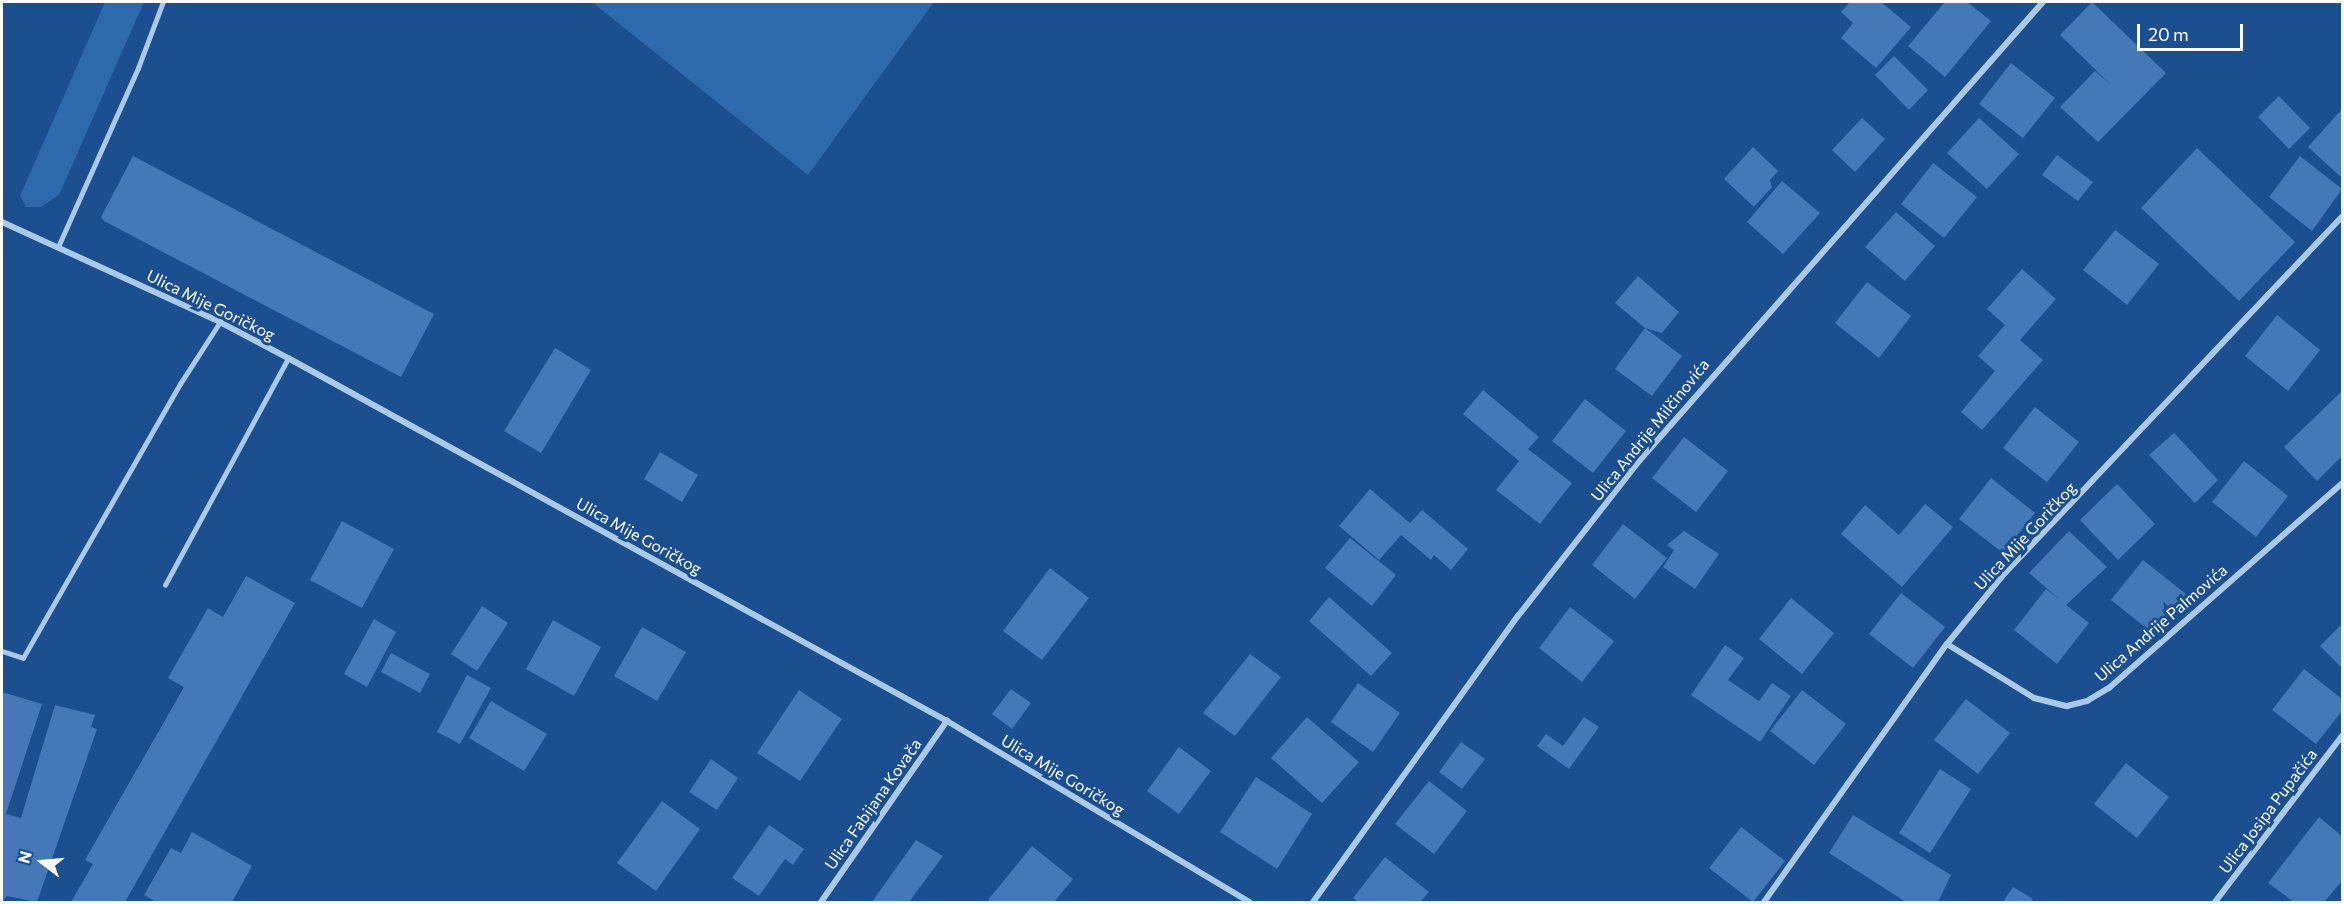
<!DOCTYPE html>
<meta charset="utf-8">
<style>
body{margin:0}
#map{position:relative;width:2344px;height:904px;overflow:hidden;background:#1b4f8f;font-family:Commissioner,sans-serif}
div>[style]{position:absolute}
.green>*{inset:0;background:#2e69ad}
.building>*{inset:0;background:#4478b7}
.lane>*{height:4.5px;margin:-2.25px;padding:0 2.25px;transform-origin:2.25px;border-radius:2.25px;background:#a9c9ee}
.street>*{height:6px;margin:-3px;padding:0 3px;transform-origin:3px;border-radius:3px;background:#a9c9ee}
span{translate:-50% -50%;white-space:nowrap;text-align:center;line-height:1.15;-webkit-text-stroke:6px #1b4f8f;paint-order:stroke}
.street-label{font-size:16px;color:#fff}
.frame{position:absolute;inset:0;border:3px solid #fff;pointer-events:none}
.north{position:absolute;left:12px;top:832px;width:60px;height:60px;-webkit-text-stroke:4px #1b4f8f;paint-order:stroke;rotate:286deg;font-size:16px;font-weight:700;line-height:24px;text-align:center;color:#fff}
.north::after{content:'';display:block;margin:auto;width:21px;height:27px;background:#fff;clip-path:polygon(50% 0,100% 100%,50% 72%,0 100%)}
.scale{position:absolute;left:2137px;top:24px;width:106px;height:27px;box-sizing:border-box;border:3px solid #fff;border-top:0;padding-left:8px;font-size:18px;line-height:21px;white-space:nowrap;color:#fff;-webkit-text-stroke:4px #1b4f8f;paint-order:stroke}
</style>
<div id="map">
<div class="green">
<i style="clip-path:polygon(105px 2px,144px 2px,59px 195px,41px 207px,26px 207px,20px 196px)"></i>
<i style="clip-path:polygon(592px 2px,934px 2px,808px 175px)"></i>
</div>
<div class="building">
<i style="clip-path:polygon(1850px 2px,1881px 2px,1911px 27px,1876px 68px,1841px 38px,1853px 23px,1841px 12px)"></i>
<i style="clip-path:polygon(1945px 2px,1967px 2px,1991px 21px,1945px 77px,1908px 46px)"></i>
<i style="clip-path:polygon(2092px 2px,2166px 73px,2098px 142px,2060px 107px,2095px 71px,2110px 84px,2060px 35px)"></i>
<i style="clip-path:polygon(1894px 56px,1928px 90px,1909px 110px,1875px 75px)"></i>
<i style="clip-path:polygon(2011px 63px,2055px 98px,2023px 138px,1979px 104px)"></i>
<i style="clip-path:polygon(2279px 96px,2310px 128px,2289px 149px,2258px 117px)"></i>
<i style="clip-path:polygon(2342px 109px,2342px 178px,2308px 147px)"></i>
<i style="clip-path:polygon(1862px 118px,1885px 139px,1855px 172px,1832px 150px)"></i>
<i style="clip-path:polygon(1979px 118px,2019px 154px,1987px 189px,1947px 153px)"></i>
<i style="clip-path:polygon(1753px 147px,1778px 171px,1770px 180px,1772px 187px,1754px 207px,1724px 179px)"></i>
<i style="clip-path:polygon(2197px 148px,2295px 242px,2239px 301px,2141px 208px)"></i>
<i style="clip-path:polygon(2057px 155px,2093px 182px,2078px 201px,2042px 175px)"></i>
<i style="clip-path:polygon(133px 156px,434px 314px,401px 377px,104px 221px,101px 217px)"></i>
<i style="clip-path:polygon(2300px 156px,2342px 189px,2312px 231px,2269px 197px)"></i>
<i style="clip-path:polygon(1933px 163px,1977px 197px,1944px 238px,1901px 204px)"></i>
<i style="clip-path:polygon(1782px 181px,1820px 213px,1783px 254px,1747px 222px)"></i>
<i style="clip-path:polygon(1896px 212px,1935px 246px,1905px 281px,1865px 247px)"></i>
<i style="clip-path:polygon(2115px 230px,2159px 264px,2127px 305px,2083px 270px)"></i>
<i style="clip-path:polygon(2022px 269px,2056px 299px,2020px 340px,2043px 360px,1982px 430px,1961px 412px,1995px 371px,1978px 356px,2005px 325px,1987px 309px)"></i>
<i style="clip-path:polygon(1638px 276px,1679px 312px,1662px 333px,1645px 328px,1682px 356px,1652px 396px,1615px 369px,1645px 328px,1615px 303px)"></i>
<i style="clip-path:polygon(1867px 282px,1911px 316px,1879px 358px,1835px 323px)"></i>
<i style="clip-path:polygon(2277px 315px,2320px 350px,2288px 391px,2245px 356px)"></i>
<i style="clip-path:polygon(555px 348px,591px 370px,541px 453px,504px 431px)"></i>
<i style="clip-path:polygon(1483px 390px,1539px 437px,1528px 449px,1572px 483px,1540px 524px,1496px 490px,1519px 461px,1463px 414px)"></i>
<i style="clip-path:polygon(2342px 391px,2342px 456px,2317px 481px,2284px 447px)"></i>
<i style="clip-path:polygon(1585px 399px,1626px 431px,1593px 473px,1552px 441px)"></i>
<i style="clip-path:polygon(2035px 407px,2079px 442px,2047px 482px,2003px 448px)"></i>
<i style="clip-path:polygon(2174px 433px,2218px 480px,2195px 503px,2149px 455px)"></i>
<i style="clip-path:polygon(1684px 437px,1728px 471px,1696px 512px,1652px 478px)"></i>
<i style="clip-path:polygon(660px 452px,698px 475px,682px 502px,644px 479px)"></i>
<i style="clip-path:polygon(2244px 461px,2288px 496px,2256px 537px,2212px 502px)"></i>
<i style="clip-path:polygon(1991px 478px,2035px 513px,2003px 553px,1959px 519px)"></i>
<i style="clip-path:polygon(2117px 484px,2155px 524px,2118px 560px,2080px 520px)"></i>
<i style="clip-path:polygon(1370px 489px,1410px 523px,1422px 510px,1468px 549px,1451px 570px,1434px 555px,1431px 560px,1401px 535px,1379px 560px,1339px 526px)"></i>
<i style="clip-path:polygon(1925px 504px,1953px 527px,1902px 587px,1841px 534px,1865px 505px,1899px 535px)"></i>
<i style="clip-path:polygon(342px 521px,394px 549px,362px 608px,310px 580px)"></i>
<i style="clip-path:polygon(1623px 524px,1667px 558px,1635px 599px,1592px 565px)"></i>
<i style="clip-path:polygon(1684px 531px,1719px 554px,1695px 589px,1663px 567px,1674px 550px,1667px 545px)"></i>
<i style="clip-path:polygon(2069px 531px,2107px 567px,2066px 605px,2089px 623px,2057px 664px,2014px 630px,2046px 589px,2059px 599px,2029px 573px)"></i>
<i style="clip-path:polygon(1350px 538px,1396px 575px,1372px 606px,1325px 568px)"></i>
<i style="clip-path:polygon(2143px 560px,2186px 594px,2155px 635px,2111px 600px)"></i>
<i style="clip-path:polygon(1050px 568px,1089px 598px,1042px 660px,1003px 631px)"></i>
<i style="clip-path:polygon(246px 576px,295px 603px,125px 902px,71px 902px,93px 864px,85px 860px,184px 687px,168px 678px,208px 608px,223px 617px)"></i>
<i style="clip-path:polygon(1901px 593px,1945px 627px,1913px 668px,1869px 634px)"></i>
<i style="clip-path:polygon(1329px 597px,1392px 653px,1371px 676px,1309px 621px)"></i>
<i style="clip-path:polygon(1791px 598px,1834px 633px,1802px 674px,1759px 639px)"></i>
<i style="clip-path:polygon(482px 606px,508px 623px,477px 671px,451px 654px)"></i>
<i style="clip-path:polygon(1570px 607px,1614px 641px,1582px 682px,1539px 648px)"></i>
<i style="clip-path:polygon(374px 619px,396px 632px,367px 687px,344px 674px)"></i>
<i style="clip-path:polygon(553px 620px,601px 647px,574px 696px,526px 669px)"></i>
<i style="clip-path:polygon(2342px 624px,2342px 668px,2320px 646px)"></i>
<i style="clip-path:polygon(642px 627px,686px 652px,657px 701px,614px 676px)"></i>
<i style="clip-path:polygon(1725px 645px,1744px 658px,1728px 680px,1759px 701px,1772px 683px,1791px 696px,1760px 742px,1691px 695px)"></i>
<i style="clip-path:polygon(391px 653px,430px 674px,420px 693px,381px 672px)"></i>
<i style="clip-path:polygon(1250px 654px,1281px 677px,1235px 736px,1203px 713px)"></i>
<i style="clip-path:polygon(2304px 669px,2342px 699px,2342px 711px,2316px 744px,2272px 710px)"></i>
<i style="clip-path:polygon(467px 675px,491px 688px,460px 744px,437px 732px)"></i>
<i style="clip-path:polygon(1358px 683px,1400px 713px,1373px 752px,1331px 722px)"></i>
<i style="clip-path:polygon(1011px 689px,1031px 703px,1012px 729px,992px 714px)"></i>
<i style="clip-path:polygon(799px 690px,842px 719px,800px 781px,757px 753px)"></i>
<i style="clip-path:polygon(1802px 690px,1846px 724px,1814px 765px,1770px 731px)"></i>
<i style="clip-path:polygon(2px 692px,42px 704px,6px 814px,21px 818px,55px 705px,95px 715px,91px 727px,97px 729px,37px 902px,7px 896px,2px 902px)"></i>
<i style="clip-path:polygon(1966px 699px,2010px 733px,1978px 774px,1934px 740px)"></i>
<i style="clip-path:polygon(491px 701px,547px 734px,524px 771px,469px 738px)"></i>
<i style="clip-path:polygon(1307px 717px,1359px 762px,1322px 803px,1271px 758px)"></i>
<i style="clip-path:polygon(1584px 717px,1599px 727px,1569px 769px,1537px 746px,1546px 734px,1563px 746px)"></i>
<i style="clip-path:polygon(1461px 742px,1485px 759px,1462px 789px,1439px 772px)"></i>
<i style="clip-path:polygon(1179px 747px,1211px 771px,1179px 814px,1147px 791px)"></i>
<i style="clip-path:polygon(711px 759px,738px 778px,717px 810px,689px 792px)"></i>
<i style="clip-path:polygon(2126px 763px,2169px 797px,2137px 838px,2094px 804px)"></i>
<i style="clip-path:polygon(1940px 769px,1971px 789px,1930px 853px,1899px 833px)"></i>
<i style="clip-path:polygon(1256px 777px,1312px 814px,1277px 869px,1220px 832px)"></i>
<i style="clip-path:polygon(1429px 781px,1467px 811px,1434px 854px,1395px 824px)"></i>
<i style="clip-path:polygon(662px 801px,700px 829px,656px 891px,617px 863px)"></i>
<i style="clip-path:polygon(1853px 815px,1951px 875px,1938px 902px,1906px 902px,1829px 853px)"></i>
<i style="clip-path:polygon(2319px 817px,2342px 836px,2342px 881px,2324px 902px,2294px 902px,2268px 883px)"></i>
<i style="clip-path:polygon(769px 825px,804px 849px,793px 865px,785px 859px,759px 896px,732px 878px)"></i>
<i style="clip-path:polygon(1741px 827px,1785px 861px,1753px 902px,1709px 868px)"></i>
<i style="clip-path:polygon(192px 832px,252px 866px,232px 902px,156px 902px,144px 895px,171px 848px,181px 853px)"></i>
<i style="clip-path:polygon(916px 840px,943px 856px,909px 902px,872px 902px)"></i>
<i style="clip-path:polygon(1032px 846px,1073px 879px,1054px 902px,991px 902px,988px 900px)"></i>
<i style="clip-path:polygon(1385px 857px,1429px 892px,1420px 902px,1359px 902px,1353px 898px)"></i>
<i style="clip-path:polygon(2013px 887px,2033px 899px,2031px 902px,2003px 902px)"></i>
</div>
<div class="lane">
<i style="left:58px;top:247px;width:196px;rotate:-65.9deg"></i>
<i style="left:138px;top:68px;width:71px;rotate:-69.3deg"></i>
<i style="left:165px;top:585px;width:258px;rotate:-61.5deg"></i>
<i style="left:2px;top:651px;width:22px;rotate:18deg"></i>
<i style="left:23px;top:658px;width:316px;rotate:-60.2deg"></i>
<i style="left:180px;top:384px;width:74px;rotate:-57.2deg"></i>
</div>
<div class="street">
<i style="left:2px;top:222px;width:240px;rotate:24.6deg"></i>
<i style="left:220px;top:322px;width:77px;rotate:27.9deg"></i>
<i style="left:288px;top:358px;width:752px;rotate:28.85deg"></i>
<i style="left:947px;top:721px;width:352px;rotate:30.9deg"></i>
<i style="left:1947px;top:644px;width:102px;rotate:31.8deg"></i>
<i style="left:2034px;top:698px;width:34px;rotate:14deg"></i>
<i style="left:2067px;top:706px;width:21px;rotate:-14deg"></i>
<i style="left:2087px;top:701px;width:26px;rotate:-31deg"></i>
<i style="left:2109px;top:688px;width:310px;rotate:-41.3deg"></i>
<i style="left:821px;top:902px;width:221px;rotate:-55.2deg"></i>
<i style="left:1313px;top:902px;width:352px;rotate:-54.4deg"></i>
<i style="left:1518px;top:616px;width:198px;rotate:-52deg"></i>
<i style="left:1640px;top:460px;width:610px;rotate:-48.66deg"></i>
<i style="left:1764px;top:902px;width:316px;rotate:-54.7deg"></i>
<i style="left:1947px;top:644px;width:92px;rotate:-50.8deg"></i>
<i style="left:2005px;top:573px;width:490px;rotate:-46.6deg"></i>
<i style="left:2215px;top:902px;width:209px;rotate:-52.6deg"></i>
</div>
<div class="street-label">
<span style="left:211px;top:305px;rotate:26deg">Ulica Mije Goričkog</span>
<span style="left:1650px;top:430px;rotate:-51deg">Ulica Andrije Milčinovića</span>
<span style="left:639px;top:536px;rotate:29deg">Ulica Mije Goričkog</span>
<span style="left:2025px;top:536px;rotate:-47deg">Ulica Mije Goričkog</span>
<span style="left:2161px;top:623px;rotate:-41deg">Ulica Andrije Palmovića</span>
<span style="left:1063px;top:775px;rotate:31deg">Ulica Mije Goričkog</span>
<span style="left:873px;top:804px;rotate:-55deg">Ulica Fabijana Kovača</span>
<span style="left:2268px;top:811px;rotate:-53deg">Ulica Josipa Pupačića</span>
</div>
<div class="frame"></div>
<div class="north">N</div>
<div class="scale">20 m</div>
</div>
